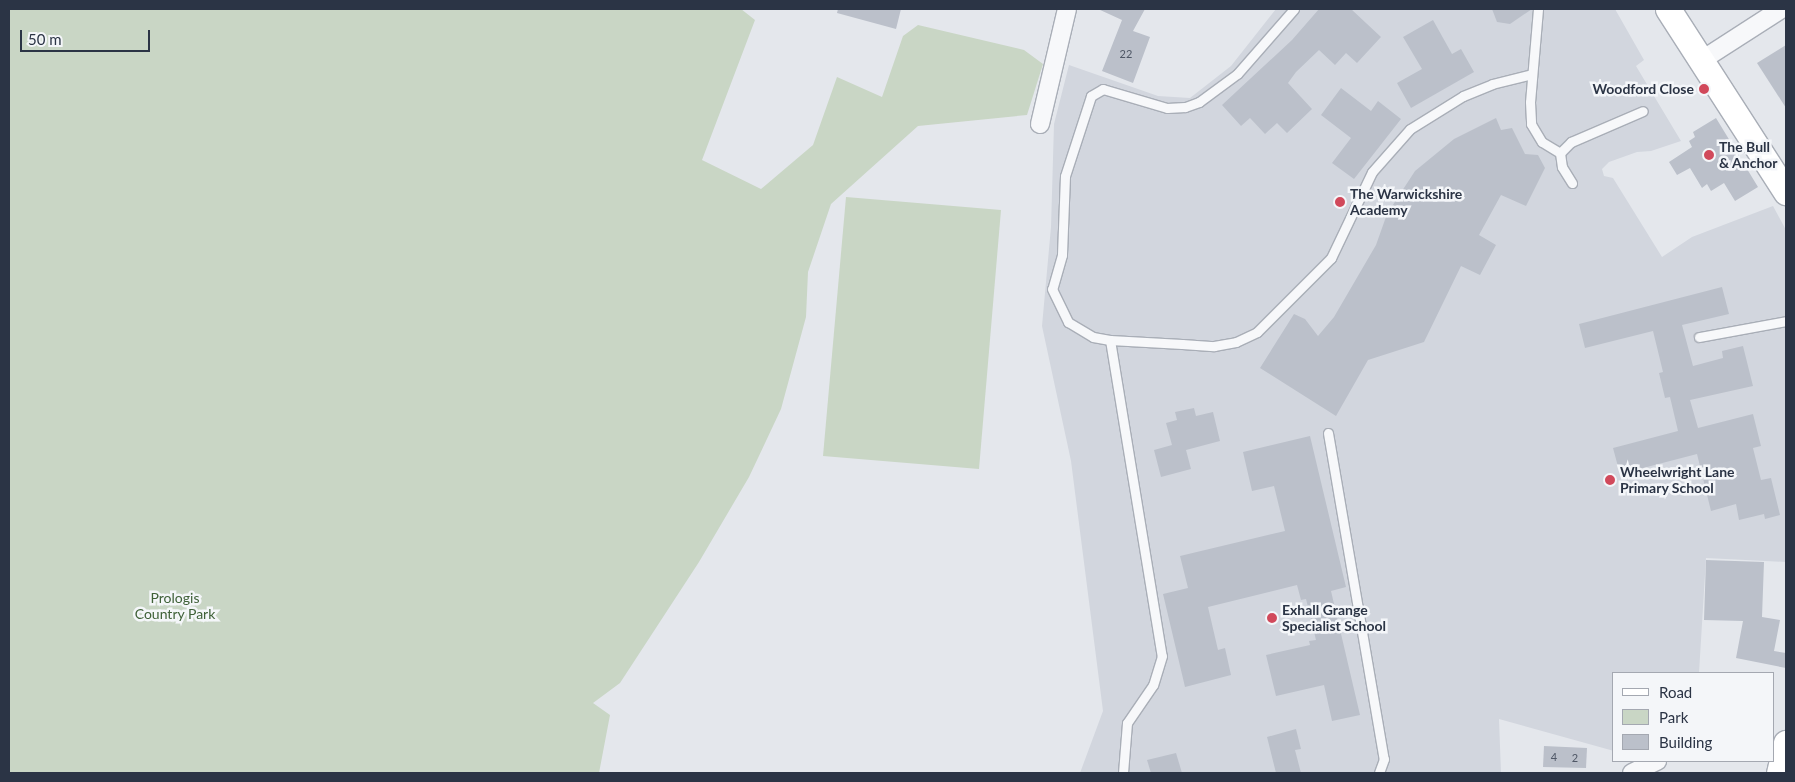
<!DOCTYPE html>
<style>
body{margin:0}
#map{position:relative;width:1795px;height:782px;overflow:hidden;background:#e4e7ec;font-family:Lato,sans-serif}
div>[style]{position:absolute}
.built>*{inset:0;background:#d2d6de}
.green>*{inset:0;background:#c9d6c5}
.building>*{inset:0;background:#bbc0ca}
.roads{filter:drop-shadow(1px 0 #a9aeb7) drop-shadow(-1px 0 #a9aeb7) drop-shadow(0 1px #a9aeb7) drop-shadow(0 -1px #a9aeb7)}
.lane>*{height:9px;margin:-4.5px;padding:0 4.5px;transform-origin:4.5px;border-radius:4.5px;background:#f7f8fa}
.street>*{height:18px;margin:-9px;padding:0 9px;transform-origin:9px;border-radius:9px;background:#f7f8fa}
.secondary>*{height:25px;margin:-12.5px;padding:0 12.5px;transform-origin:12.5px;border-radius:12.5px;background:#fff}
.dots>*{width:14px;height:14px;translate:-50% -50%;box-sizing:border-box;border:2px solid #f4f6f9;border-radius:50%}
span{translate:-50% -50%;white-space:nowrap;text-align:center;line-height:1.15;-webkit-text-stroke:5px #f4f6f9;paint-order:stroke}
.number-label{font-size:11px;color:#4f5766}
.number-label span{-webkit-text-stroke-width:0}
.poi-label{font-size:14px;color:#2b3445;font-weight:700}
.right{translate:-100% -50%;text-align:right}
.left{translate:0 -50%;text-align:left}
.park-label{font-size:14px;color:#3f6138}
.frame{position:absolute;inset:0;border:10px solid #2b3445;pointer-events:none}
.legend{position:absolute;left:1612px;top:672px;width:162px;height:90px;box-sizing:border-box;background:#f4f6f9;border:1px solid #a4a8b1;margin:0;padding:6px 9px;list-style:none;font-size:15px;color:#2b3445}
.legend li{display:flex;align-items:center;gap:10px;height:25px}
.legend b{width:25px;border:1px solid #a4a8b1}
.scale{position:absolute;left:20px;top:30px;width:130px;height:22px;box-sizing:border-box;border:2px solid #2b3445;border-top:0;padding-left:6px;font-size:15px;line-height:18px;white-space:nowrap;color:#2b3445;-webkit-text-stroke:4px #f4f6f9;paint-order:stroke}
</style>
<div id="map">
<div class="built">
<i style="clip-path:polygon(1276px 9px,1615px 9px,1644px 60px,1636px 66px,1681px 141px,1651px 151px,1637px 152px,1609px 162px,1602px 169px,1604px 176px,1613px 178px,1662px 257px,1692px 237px,1773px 206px,1786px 230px,1786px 562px,1706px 558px,1699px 673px,1614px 673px,1614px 751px,1499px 719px,1501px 773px,1080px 773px,1103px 711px,1071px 461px,1042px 326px,1051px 227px,1054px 124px,1069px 65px,1158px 96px,1190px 98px,1231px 66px)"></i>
</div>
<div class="green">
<i style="clip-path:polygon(9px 9px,741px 9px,755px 20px,702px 160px,761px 189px,813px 145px,837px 77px,882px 97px,903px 36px,918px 25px,1024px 50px,1043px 64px,1027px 115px,918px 126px,831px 204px,808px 272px,806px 317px,781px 409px,749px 477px,699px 562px,620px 683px,593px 703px,610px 715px,599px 773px,9px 773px)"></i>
<i style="clip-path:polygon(846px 197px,1001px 210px,979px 469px,823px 456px)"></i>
</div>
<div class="building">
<i style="clip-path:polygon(838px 9px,901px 9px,896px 29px,837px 13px)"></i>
<i style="clip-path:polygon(1098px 9px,1145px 9px,1133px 31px,1150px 37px,1133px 83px,1102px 71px,1122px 20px)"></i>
<i style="clip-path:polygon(1319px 9px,1351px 9px,1381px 37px,1357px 63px,1346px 53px,1335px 65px,1319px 50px,1296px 72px,1288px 83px,1312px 109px,1287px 133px,1277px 123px,1265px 134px,1250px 118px,1241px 126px,1222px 105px,1292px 40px)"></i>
<i style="clip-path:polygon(1492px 9px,1532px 9px,1510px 24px,1497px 22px)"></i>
<i style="clip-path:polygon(1433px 20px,1452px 54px,1461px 49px,1474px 72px,1411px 108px,1397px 83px,1422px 69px,1403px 37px)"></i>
<i style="clip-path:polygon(1786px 45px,1786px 108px,1757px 63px)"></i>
<i style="clip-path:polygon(1341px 88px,1371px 111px,1378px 101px,1401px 119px,1354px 179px,1332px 163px,1351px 138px,1321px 115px)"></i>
<i style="clip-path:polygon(1496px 118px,1501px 130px,1512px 128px,1525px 154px,1538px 155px,1545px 168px,1526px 206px,1501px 195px,1479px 235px,1496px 245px,1480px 275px,1461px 266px,1424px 342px,1368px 360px,1336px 416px,1260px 368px,1294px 314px,1305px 319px,1318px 336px,1334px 317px,1376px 245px,1387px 214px,1415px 171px,1454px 139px)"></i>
<i style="clip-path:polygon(1716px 118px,1758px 187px,1735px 201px,1724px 183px,1711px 191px,1707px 184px,1702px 188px,1690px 168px,1677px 175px,1669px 162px,1692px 147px,1689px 141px,1695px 137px,1693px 132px)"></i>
<i style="clip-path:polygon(1722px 287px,1729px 314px,1682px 325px,1693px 366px,1723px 358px,1722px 351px,1743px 346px,1753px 386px,1690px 400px,1698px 428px,1753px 414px,1761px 446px,1753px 448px,1761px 480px,1771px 478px,1780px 515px,1765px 519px,1764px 514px,1739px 520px,1736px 504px,1711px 511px,1697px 454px,1620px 474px,1613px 448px,1678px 431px,1670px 397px,1665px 398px,1659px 373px,1663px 372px,1653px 331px,1585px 348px,1579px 324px)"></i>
<i style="clip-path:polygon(1194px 408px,1196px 416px,1213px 412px,1220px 441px,1186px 450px,1191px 469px,1161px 477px,1154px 450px,1172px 445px,1166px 423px,1177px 420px,1175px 412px)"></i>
<i style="clip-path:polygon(1310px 436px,1346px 587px,1331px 591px,1360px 715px,1332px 721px,1324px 685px,1276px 696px,1266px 655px,1310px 645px,1309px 641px,1316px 640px,1306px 599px,1301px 600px,1297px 585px,1208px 607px,1218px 650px,1225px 648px,1231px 675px,1185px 687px,1163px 594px,1188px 588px,1180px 556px,1285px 531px,1274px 486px,1252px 491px,1243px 452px)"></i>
<i style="clip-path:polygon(1706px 560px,1764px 562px,1762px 617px,1780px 620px,1774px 651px,1786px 653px,1786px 668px,1736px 658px,1743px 621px,1704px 620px)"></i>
<i style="clip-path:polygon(1296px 729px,1301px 749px,1295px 750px,1301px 773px,1276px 773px,1267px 737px)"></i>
<i style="clip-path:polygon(1544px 746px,1587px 748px,1586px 768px,1543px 767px)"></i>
<i style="clip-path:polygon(1176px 753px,1182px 773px,1151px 773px,1147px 760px)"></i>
</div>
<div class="roads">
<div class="lane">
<i style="left:1294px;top:9px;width:86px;rotate:131.2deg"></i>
<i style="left:1237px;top:74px;width:47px;rotate:143.6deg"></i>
<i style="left:1199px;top:102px;width:15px;rotate:160deg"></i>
<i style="left:1185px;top:107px;width:18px;rotate:177deg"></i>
<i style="left:1167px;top:108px;width:67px;rotate:-163.5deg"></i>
<i style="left:1103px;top:89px;width:14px;rotate:150deg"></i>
<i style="left:1091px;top:96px;width:84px;rotate:108deg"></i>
<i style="left:1065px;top:176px;width:79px;rotate:92.2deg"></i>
<i style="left:1062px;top:255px;width:35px;rotate:106deg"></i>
<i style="left:1052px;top:289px;width:37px;rotate:64deg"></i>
<i style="left:1068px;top:322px;width:29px;rotate:31deg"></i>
<i style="left:1093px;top:337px;width:17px;rotate:10deg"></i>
<i style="left:1110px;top:340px;width:72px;rotate:3.2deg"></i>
<i style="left:1182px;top:344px;width:32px;rotate:4deg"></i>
<i style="left:1214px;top:346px;width:22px;rotate:-10deg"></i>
<i style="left:1236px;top:342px;width:23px;rotate:-25deg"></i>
<i style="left:1257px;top:332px;width:105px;rotate:-45deg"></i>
<i style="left:1331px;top:258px;width:95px;rotate:-64.5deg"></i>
<i style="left:1372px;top:172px;width:57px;rotate:-48.5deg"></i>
<i style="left:1410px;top:129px;width:62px;rotate:-31.9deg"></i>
<i style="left:1463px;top:96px;width:31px;rotate:-22deg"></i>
<i style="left:1492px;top:84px;width:41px;rotate:-14deg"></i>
<i style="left:1538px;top:9px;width:93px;rotate:94.9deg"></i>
<i style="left:1530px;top:102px;width:22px;rotate:87deg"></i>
<i style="left:1531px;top:124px;width:21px;rotate:59deg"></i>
<i style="left:1542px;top:142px;width:21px;rotate:31deg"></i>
<i style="left:1560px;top:153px;width:16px;rotate:-45deg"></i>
<i style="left:1571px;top:142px;width:78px;rotate:-23.3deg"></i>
<i style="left:1560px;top:153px;width:14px;rotate:82deg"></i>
<i style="left:1562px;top:167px;width:19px;rotate:58deg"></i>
<i style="left:1699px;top:337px;width:88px;rotate:-10.4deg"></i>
<i style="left:1110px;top:340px;width:320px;rotate:80.7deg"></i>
<i style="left:1162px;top:656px;width:30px;rotate:107deg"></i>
<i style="left:1153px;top:685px;width:46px;rotate:124.4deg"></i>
<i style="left:1127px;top:723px;width:50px;rotate:94.6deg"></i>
<i style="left:1328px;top:433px;width:331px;rotate:80.3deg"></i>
<i style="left:1384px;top:759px;width:15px;rotate:110deg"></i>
</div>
<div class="street">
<i style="left:1702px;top:60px;width:94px;rotate:-32.8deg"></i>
<i style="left:1040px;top:124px;width:118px;rotate:-76.8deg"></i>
<i style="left:1632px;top:773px;width:28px;rotate:-26deg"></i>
</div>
<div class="secondary">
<i style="left:1668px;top:9px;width:218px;rotate:57.2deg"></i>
<i style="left:1779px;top:773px;width:31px;rotate:-77deg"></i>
</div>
</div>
<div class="dots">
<i style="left:1704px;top:89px;background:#d1495b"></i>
<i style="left:1709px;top:155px;background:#d1495b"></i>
<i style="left:1340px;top:202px;background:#d1495b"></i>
<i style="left:1610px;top:480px;background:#d1495b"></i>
<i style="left:1272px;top:618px;background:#d1495b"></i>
</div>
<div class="number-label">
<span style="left:1126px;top:54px">22</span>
<span style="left:1554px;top:757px">4</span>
<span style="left:1575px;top:758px">2</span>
</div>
<div class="poi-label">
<span class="right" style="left:1694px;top:89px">Woodford Close</span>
<span class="left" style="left:1719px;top:155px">The Bull<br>&amp; Anchor</span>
<span class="left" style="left:1350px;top:202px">The Warwickshire<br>Academy</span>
<span class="left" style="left:1620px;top:480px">Wheelwright Lane<br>Primary School</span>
<span class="left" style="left:1282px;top:618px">Exhall Grange<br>Specialist School</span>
</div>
<div class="park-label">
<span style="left:175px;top:606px">Prologis<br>Country Park</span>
</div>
<div class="frame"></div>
<ul class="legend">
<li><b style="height:6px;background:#fff"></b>Road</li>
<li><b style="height:14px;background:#c9d6c5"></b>Park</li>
<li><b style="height:14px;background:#bbc0ca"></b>Building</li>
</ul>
<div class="scale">50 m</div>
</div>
